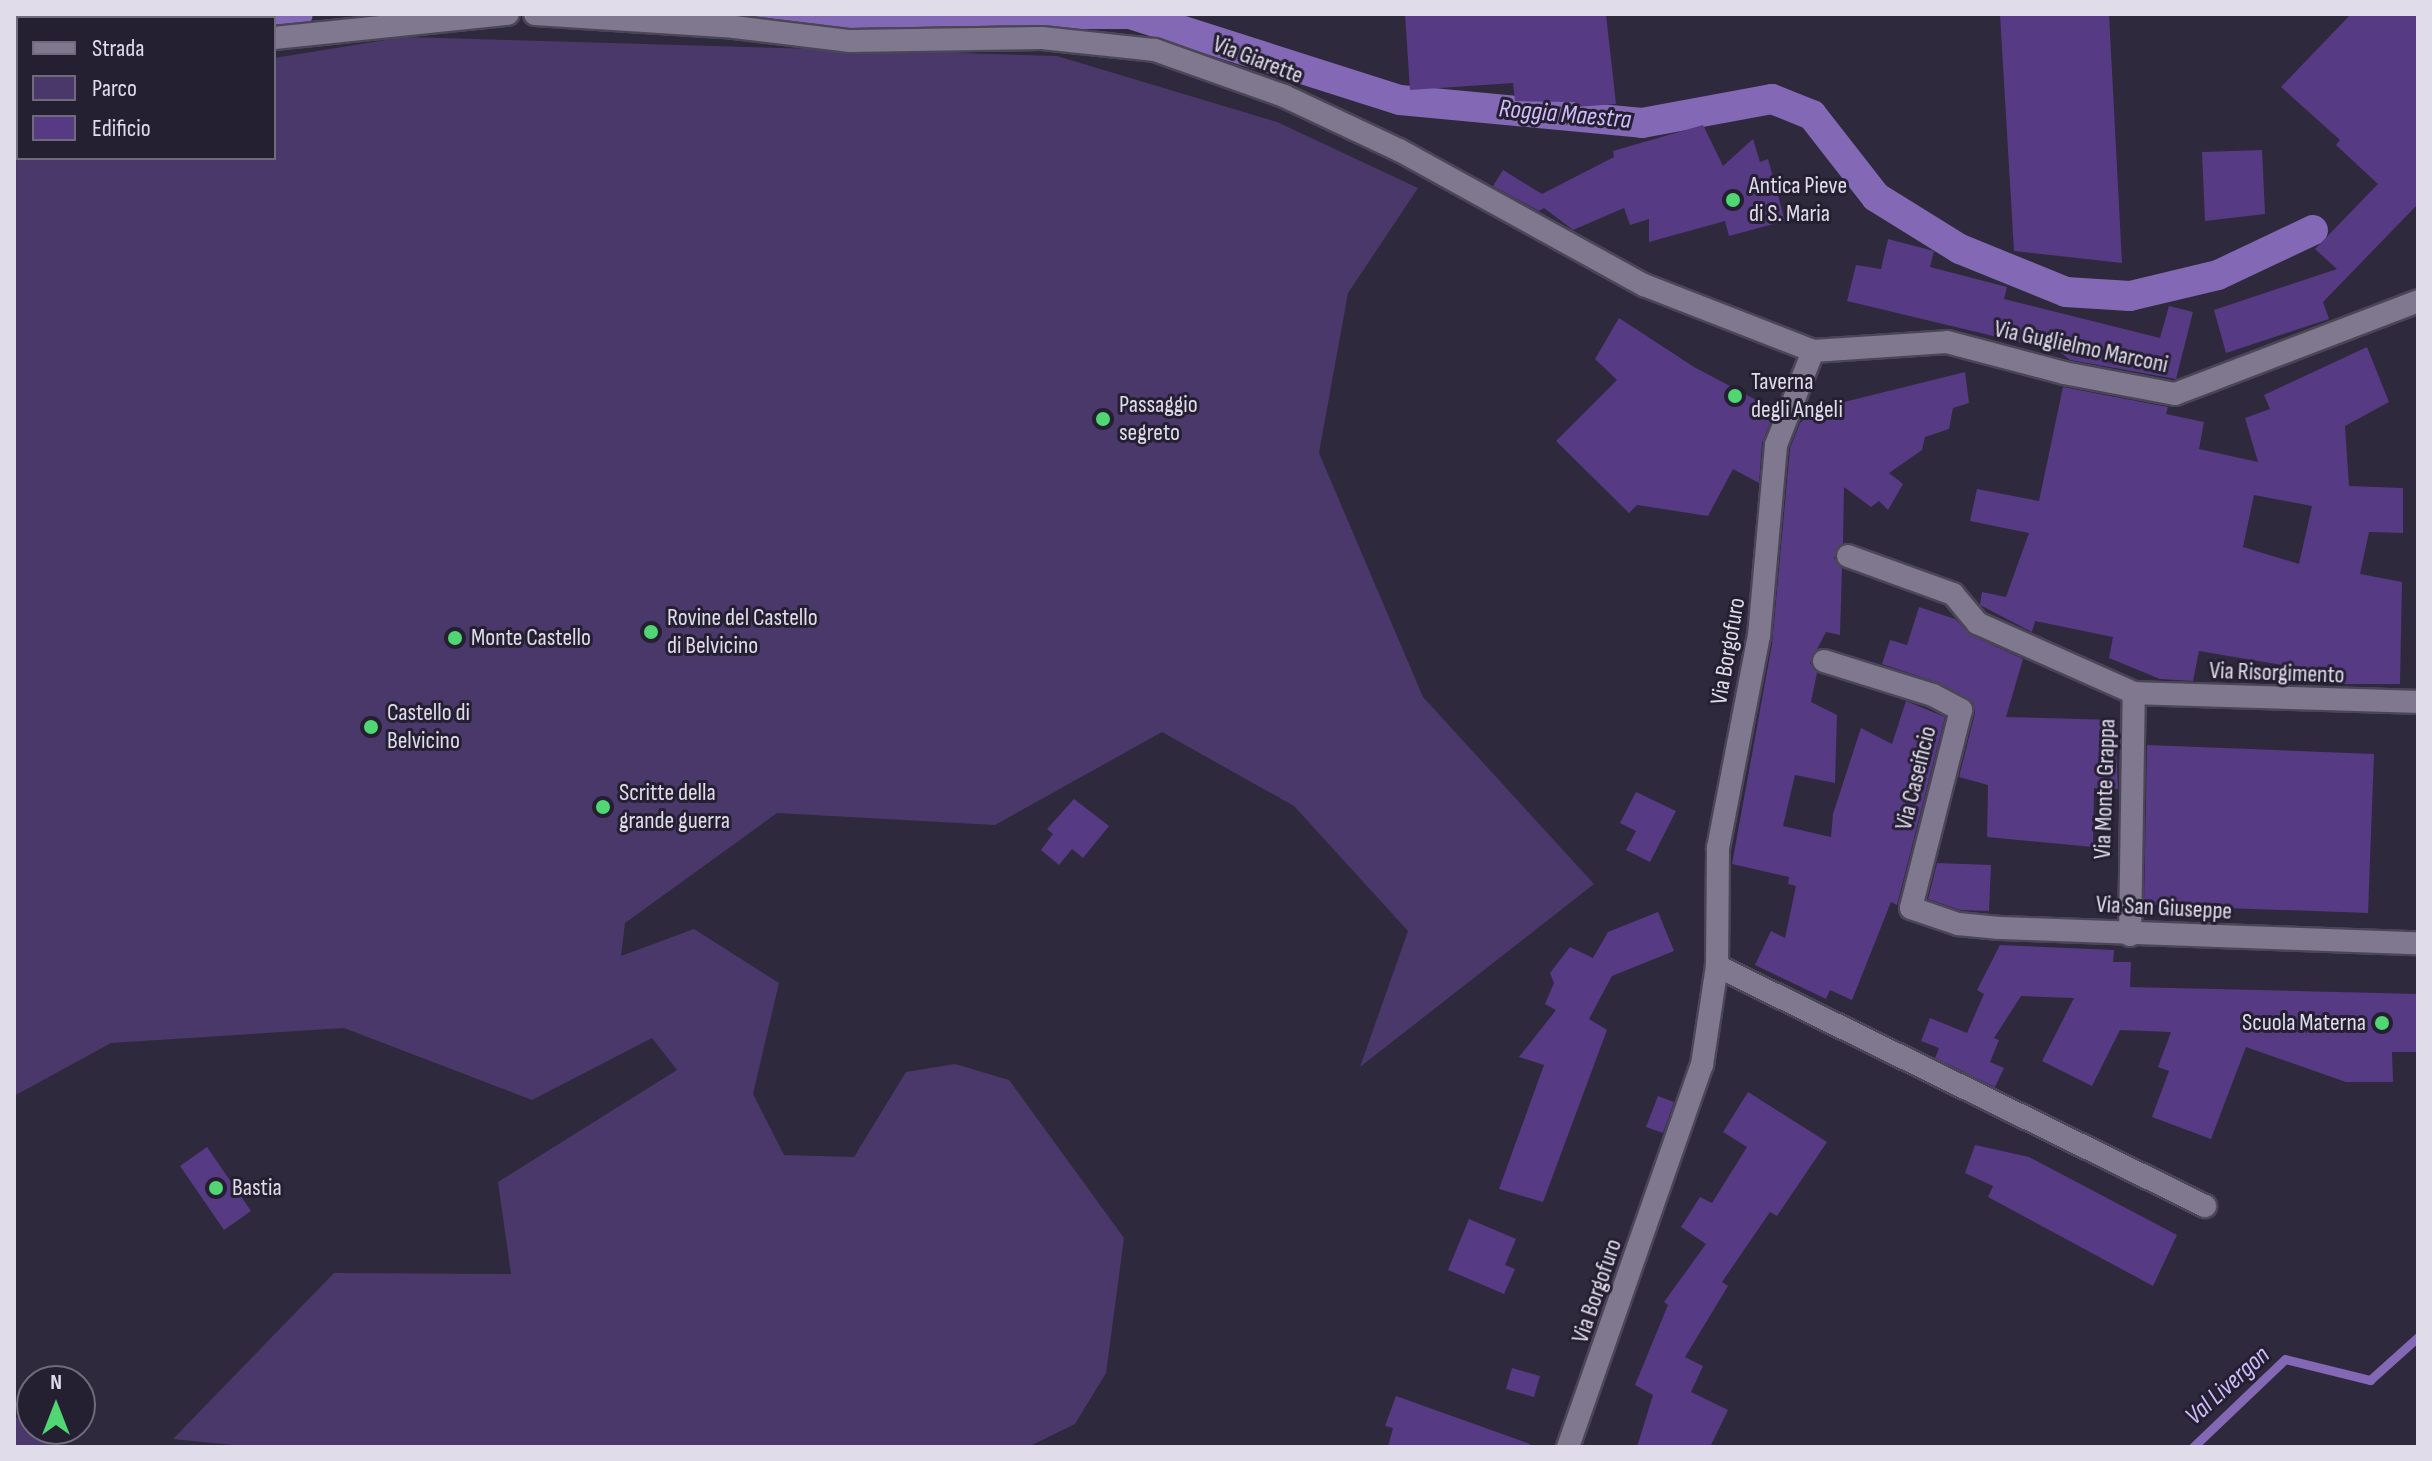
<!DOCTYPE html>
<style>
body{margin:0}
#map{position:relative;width:2432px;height:1461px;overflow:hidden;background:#2f293d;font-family:"Sofia Sans Condensed",sans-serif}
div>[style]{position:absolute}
.green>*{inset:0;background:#493869}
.stream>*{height:9px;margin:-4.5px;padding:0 4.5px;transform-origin:4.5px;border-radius:4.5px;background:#8368b5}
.canal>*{height:30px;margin:-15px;padding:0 15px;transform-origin:15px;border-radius:15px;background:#8368b5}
.building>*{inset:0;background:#563a83}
.roads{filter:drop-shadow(2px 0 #4b4657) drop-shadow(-2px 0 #4b4657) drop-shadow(0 2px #4b4657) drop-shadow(0 -2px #4b4657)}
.minor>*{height:22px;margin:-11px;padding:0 11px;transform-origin:11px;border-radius:11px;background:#7f788f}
.tertiary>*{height:22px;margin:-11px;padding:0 11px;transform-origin:11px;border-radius:11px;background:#7f788f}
.dots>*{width:22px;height:22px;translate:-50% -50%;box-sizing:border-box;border:4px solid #251f32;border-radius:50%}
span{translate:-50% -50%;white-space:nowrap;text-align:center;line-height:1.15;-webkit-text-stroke:6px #251f32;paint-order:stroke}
.street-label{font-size:24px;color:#e0dcea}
.poi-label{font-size:24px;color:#e0dcea}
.left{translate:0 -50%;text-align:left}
.right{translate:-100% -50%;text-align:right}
.water-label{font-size:26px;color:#d0bcfb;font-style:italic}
.frame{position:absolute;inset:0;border:16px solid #e0dcea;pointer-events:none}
.legend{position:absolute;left:16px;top:16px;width:260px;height:144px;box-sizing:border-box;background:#251f32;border:2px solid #706b7c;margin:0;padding:10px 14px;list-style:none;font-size:24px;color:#e0dcea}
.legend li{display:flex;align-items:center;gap:16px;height:40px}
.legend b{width:40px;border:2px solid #706b7c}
.north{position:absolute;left:16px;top:1365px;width:80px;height:80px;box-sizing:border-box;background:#251f32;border:2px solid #706b7c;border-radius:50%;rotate:0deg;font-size:22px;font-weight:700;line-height:32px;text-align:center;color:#e0dcea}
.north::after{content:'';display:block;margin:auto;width:28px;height:36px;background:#51d674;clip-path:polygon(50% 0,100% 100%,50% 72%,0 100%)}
</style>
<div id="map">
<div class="green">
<i style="clip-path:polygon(404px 37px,1057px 56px,1277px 122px,1418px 188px,1348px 293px,1319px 453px,1423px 697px,1594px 884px,1360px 1067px,1408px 931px,1294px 806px,1162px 732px,995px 825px,777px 813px,625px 923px,621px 956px,694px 929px,779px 983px,753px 1094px,784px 1155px,854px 1157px,906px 1072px,955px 1064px,1009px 1080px,1124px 1238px,1106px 1373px,1075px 1424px,1028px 1447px,253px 1447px,173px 1439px,334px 1273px,511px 1274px,498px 1182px,677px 1070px,652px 1038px,532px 1100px,344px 1028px,111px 1043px,14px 1096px,14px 99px,18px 99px,18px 158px,274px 158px,274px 58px)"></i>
<i style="clip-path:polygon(14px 1415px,32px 1429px,55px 1447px,14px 1447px)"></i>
</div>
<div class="stream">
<i style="left:2193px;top:1447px;width:127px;rotate:-43.7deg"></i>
<i style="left:2285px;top:1359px;width:88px;rotate:13.9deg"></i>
<i style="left:2370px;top:1380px;width:64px;rotate:-41.9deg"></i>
</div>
<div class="canal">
<i style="left:749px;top:14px;width:381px"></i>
<i style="left:1130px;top:14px;width:283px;rotate:17.7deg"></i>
<i style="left:1400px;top:100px;width:243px;rotate:5.4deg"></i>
<i style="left:1642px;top:123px;width:132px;rotate:-10.5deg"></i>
<i style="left:1772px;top:99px;width:43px;rotate:21.8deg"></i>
<i style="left:1812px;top:115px;width:104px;rotate:52deg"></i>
<i style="left:1876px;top:197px;width:99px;rotate:31.8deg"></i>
<i style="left:1960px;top:249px;width:114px;rotate:22.1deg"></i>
<i style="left:2066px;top:292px;width:64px;rotate:3.6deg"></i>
<i style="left:2130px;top:296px;width:90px;rotate:-13.4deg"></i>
<i style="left:2218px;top:275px;width:105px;rotate:-25.3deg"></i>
<i style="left:267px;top:18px;width:31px;rotate:-7deg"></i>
<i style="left:14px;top:47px;width:4px"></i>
</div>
<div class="building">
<i style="clip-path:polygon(1405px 14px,1606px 14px,1616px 104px,1575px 107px,1575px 102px,1515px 101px,1513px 83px,1410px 90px)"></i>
<i style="clip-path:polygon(2000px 14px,2109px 14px,2122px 263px,2014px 251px)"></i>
<i style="clip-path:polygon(2351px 14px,2418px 14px,2418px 204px,2323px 302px,2329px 319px,2226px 353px,2214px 310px,2337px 269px,2315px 249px,2378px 184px,2336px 145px,2340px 140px,2281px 87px)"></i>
<i style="clip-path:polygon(1703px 125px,1723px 166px,1753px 139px,1760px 162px,1768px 159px,1785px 221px,1729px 236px,1725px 221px,1649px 242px,1649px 219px,1630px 225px,1624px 208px,1573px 230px,1544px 208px,1539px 211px,1493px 186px,1503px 170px,1542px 194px,1614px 157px,1613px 151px)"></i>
<i style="clip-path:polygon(2262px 150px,2265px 214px,2205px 221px,2202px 152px)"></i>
<i style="clip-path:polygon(1888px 239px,1934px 251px,1930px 267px,2007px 287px,2004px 299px,2160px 338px,2169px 306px,2193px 312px,2176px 379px,2070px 360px,2060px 352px,1847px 301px,1856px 265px,1881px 269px)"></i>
<i style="clip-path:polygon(1619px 318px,1694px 367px,1775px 410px,1762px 443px,1759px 483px,1733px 469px,1708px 516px,1637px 505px,1629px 513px,1556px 441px,1617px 380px,1595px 359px)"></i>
<i style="clip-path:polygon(evenodd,2367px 347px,2389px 402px,2345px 426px,2349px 486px,2403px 488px,2403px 533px,2369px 532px,2360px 574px,2402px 582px,2400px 684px,2335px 684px,2336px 674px,2199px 651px,2193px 681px,2160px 679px,2109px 658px,2113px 637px,2035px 621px,2032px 632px,1980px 605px,1982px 592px,2006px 597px,2029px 533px,1970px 521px,1977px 489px,2039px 501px,2063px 387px,2168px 407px,2166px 414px,2204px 422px,2199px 449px,2258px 462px,2245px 418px,2270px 409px,2264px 395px,2367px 347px,2254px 495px,2312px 506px,2299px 564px,2243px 547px,2254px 495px)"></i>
<i style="clip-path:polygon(1965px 372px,1969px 403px,1953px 408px,1949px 429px,1925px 437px,1922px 450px,1889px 473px,1903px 484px,1888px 510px,1879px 501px,1871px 507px,1844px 487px,1843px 543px,1834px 558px,1842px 569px,1840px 635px,1826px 632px,1810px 663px,1817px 673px,1811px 702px,1837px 715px,1835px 783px,1795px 775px,1783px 826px,1831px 837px,1833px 814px,1861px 728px,1892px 744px,1906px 701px,1945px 717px,1897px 905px,1891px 902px,1852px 1000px,1830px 990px,1826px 999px,1755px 965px,1771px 931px,1785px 938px,1796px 886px,1788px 884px,1789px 877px,1732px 864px,1772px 644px,1790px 448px,1800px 423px,1816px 409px)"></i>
<i style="clip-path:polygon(1919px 607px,1955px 619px,1971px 635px,2023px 659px,2006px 717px,2115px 720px,2118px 789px,2094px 788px,2093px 847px,1987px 837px,1988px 785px,1959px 777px,1975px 713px,1973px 702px,1939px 683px,1882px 664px,1890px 640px,1907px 645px)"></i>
<i style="clip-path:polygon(2147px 745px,2374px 754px,2368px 913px,2144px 905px)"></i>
<i style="clip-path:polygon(1636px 792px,1676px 811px,1650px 862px,1626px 850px,1636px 831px,1620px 823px)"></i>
<i style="clip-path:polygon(1074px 799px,1109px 826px,1083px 858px,1072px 849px,1059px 865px,1041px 850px,1053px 834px,1047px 829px)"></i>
<i style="clip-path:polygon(1937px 863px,1991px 865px,1989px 911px,1960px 910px,1928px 899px)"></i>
<i style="clip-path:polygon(1658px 912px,1674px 951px,1612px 976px,1589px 1019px,1607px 1030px,1543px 1202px,1499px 1189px,1544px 1065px,1519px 1057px,1556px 1010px,1545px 1004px,1554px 983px,1550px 973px,1570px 947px,1593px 958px,1608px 932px)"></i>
<i style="clip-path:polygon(2000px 945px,2114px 950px,2113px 962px,2131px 962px,2130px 987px,2418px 994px,2418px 1052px,2392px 1052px,2393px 1082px,2346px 1082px,2246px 1047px,2211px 1139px,2152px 1117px,2169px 1071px,2158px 1067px,2171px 1032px,2120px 1030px,2092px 1086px,2042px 1061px,2074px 998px,2021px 996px,1994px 1038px,1999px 1040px,1990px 1062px,2004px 1068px,1995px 1087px,1935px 1058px,1939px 1048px,1921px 1041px,1930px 1018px,1967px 1033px,1984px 994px,1977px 990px)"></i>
<i style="clip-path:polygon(1748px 1092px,1827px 1142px,1777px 1216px,1770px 1212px,1722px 1282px,1728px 1286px,1685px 1357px,1703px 1366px,1691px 1392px,1728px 1410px,1710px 1447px,1637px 1447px,1653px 1395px,1635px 1385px,1668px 1305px,1664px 1302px,1706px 1244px,1681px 1227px,1700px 1197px,1712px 1203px,1747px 1147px,1723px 1132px)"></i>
<i style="clip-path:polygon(1658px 1096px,1674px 1102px,1663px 1133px,1646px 1127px)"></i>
<i style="clip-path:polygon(1975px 1145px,2029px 1157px,2177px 1235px,2153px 1286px,1988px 1197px,1993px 1186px,1965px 1173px)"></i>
<i style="clip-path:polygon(207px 1147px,251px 1211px,224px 1230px,180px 1166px)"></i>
<i style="clip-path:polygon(1469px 1219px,1516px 1239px,1505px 1265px,1515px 1269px,1504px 1294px,1448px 1270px)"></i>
<i style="clip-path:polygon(1512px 1368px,1540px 1376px,1534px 1397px,1506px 1389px)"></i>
<i style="clip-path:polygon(1396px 1396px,1530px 1444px,1530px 1447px,1388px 1447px,1393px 1428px,1385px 1426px)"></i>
</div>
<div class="roads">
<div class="minor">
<i style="left:1848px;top:556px;width:112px;rotate:19.9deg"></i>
<i style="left:1953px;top:594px;width:38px;rotate:50deg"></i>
<i style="left:1977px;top:623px;width:172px;rotate:24deg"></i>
<i style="left:2134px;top:693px;width:284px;rotate:1.8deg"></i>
<i style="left:1824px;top:661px;width:114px;rotate:17.3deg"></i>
<i style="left:1933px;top:695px;width:32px;rotate:28deg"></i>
<i style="left:1961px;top:710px;width:204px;rotate:104.2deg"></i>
<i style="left:1911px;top:908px;width:50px;rotate:18.8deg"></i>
<i style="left:1958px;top:924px;width:41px;rotate:5.6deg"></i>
<i style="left:1999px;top:928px;width:419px;rotate:2.1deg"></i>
<i style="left:2130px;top:935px;width:242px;rotate:-89.1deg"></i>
<i style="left:1717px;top:966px;width:544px;rotate:26.19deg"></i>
<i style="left:1568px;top:1447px;width:405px;rotate:-70.7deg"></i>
<i style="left:1702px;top:1065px;width:100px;rotate:-81.4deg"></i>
<i style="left:1717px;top:966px;width:118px;rotate:-89.5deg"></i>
<i style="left:1718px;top:848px;width:216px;rotate:-79.1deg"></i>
<i style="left:1759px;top:636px;width:192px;rotate:-84.9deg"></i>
<i style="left:1776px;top:445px;width:101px;rotate:-68.5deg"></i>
</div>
<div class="tertiary">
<i style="left:535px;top:14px;width:199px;rotate:3.7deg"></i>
<i style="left:734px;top:27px;width:117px;rotate:6.9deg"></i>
<i style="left:850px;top:41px;width:192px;rotate:-0.9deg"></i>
<i style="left:1042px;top:38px;width:114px;rotate:6.1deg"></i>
<i style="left:1155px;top:50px;width:137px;rotate:19.6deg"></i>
<i style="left:1284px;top:96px;width:127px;rotate:25.2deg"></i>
<i style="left:1399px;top:150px;width:280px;rotate:28.9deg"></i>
<i style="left:1644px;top:285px;width:181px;rotate:21.3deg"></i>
<i style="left:1813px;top:351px;width:134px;rotate:-3.8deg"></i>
<i style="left:1947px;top:342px;width:121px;rotate:14.8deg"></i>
<i style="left:2064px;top:373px;width:113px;rotate:10.7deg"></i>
<i style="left:2175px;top:394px;width:260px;rotate:-20.9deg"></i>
<i style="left:274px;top:38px;width:235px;rotate:-5.9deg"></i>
<i style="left:14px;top:73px;width:4px;rotate:-14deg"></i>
</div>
</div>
<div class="dots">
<i style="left:1733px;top:200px;background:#51d674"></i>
<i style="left:1735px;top:396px;background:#51d674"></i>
<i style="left:1103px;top:419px;background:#51d674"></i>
<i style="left:651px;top:632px;background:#51d674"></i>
<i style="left:455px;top:638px;background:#51d674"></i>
<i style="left:371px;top:727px;background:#51d674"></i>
<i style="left:603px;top:807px;background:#51d674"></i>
<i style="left:2382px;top:1023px;background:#51d674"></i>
<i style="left:216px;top:1188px;background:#51d674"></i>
</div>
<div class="street-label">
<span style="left:1258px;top:60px;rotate:21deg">Via Giarette</span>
<span style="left:2081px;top:347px;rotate:12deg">Via Guglielmo Marconi</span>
<span style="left:1728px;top:651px;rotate:-80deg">Via Borgofuro</span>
<span style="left:2277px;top:673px;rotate:2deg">Via Risorgimento</span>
<span style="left:1916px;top:778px;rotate:-76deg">Via Caseificio</span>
<span style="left:2105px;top:789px;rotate:-88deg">Via Monte Grappa</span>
<span style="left:2164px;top:908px;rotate:3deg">Via San Giuseppe</span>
<span style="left:1597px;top:1291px;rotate:-71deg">Via Borgofuro</span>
</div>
<div class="poi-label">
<span class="left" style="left:1749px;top:200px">Antica Pieve<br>di S. Maria</span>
<span class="left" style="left:1751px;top:396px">Taverna<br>degli Angeli</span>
<span class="left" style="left:1119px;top:419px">Passaggio<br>segreto</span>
<span class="left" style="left:667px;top:632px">Rovine del Castello<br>di Belvicino</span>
<span class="left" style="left:471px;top:638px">Monte Castello</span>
<span class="left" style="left:387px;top:727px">Castello di<br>Belvicino</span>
<span class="left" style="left:619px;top:807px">Scritte della<br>grande guerra</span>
<span class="right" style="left:2366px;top:1023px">Scuola Materna</span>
<span class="left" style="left:232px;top:1188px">Bastia</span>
</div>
<div class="water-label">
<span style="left:1565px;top:115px;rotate:5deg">Roggia Maestra</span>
<span style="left:2228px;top:1386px;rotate:-42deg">Val Livergon</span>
</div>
<div class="frame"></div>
<ul class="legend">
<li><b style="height:10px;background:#7f788f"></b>Strada</li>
<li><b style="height:22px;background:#493869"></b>Parco</li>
<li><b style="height:22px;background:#563a83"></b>Edificio</li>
</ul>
<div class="north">N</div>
</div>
